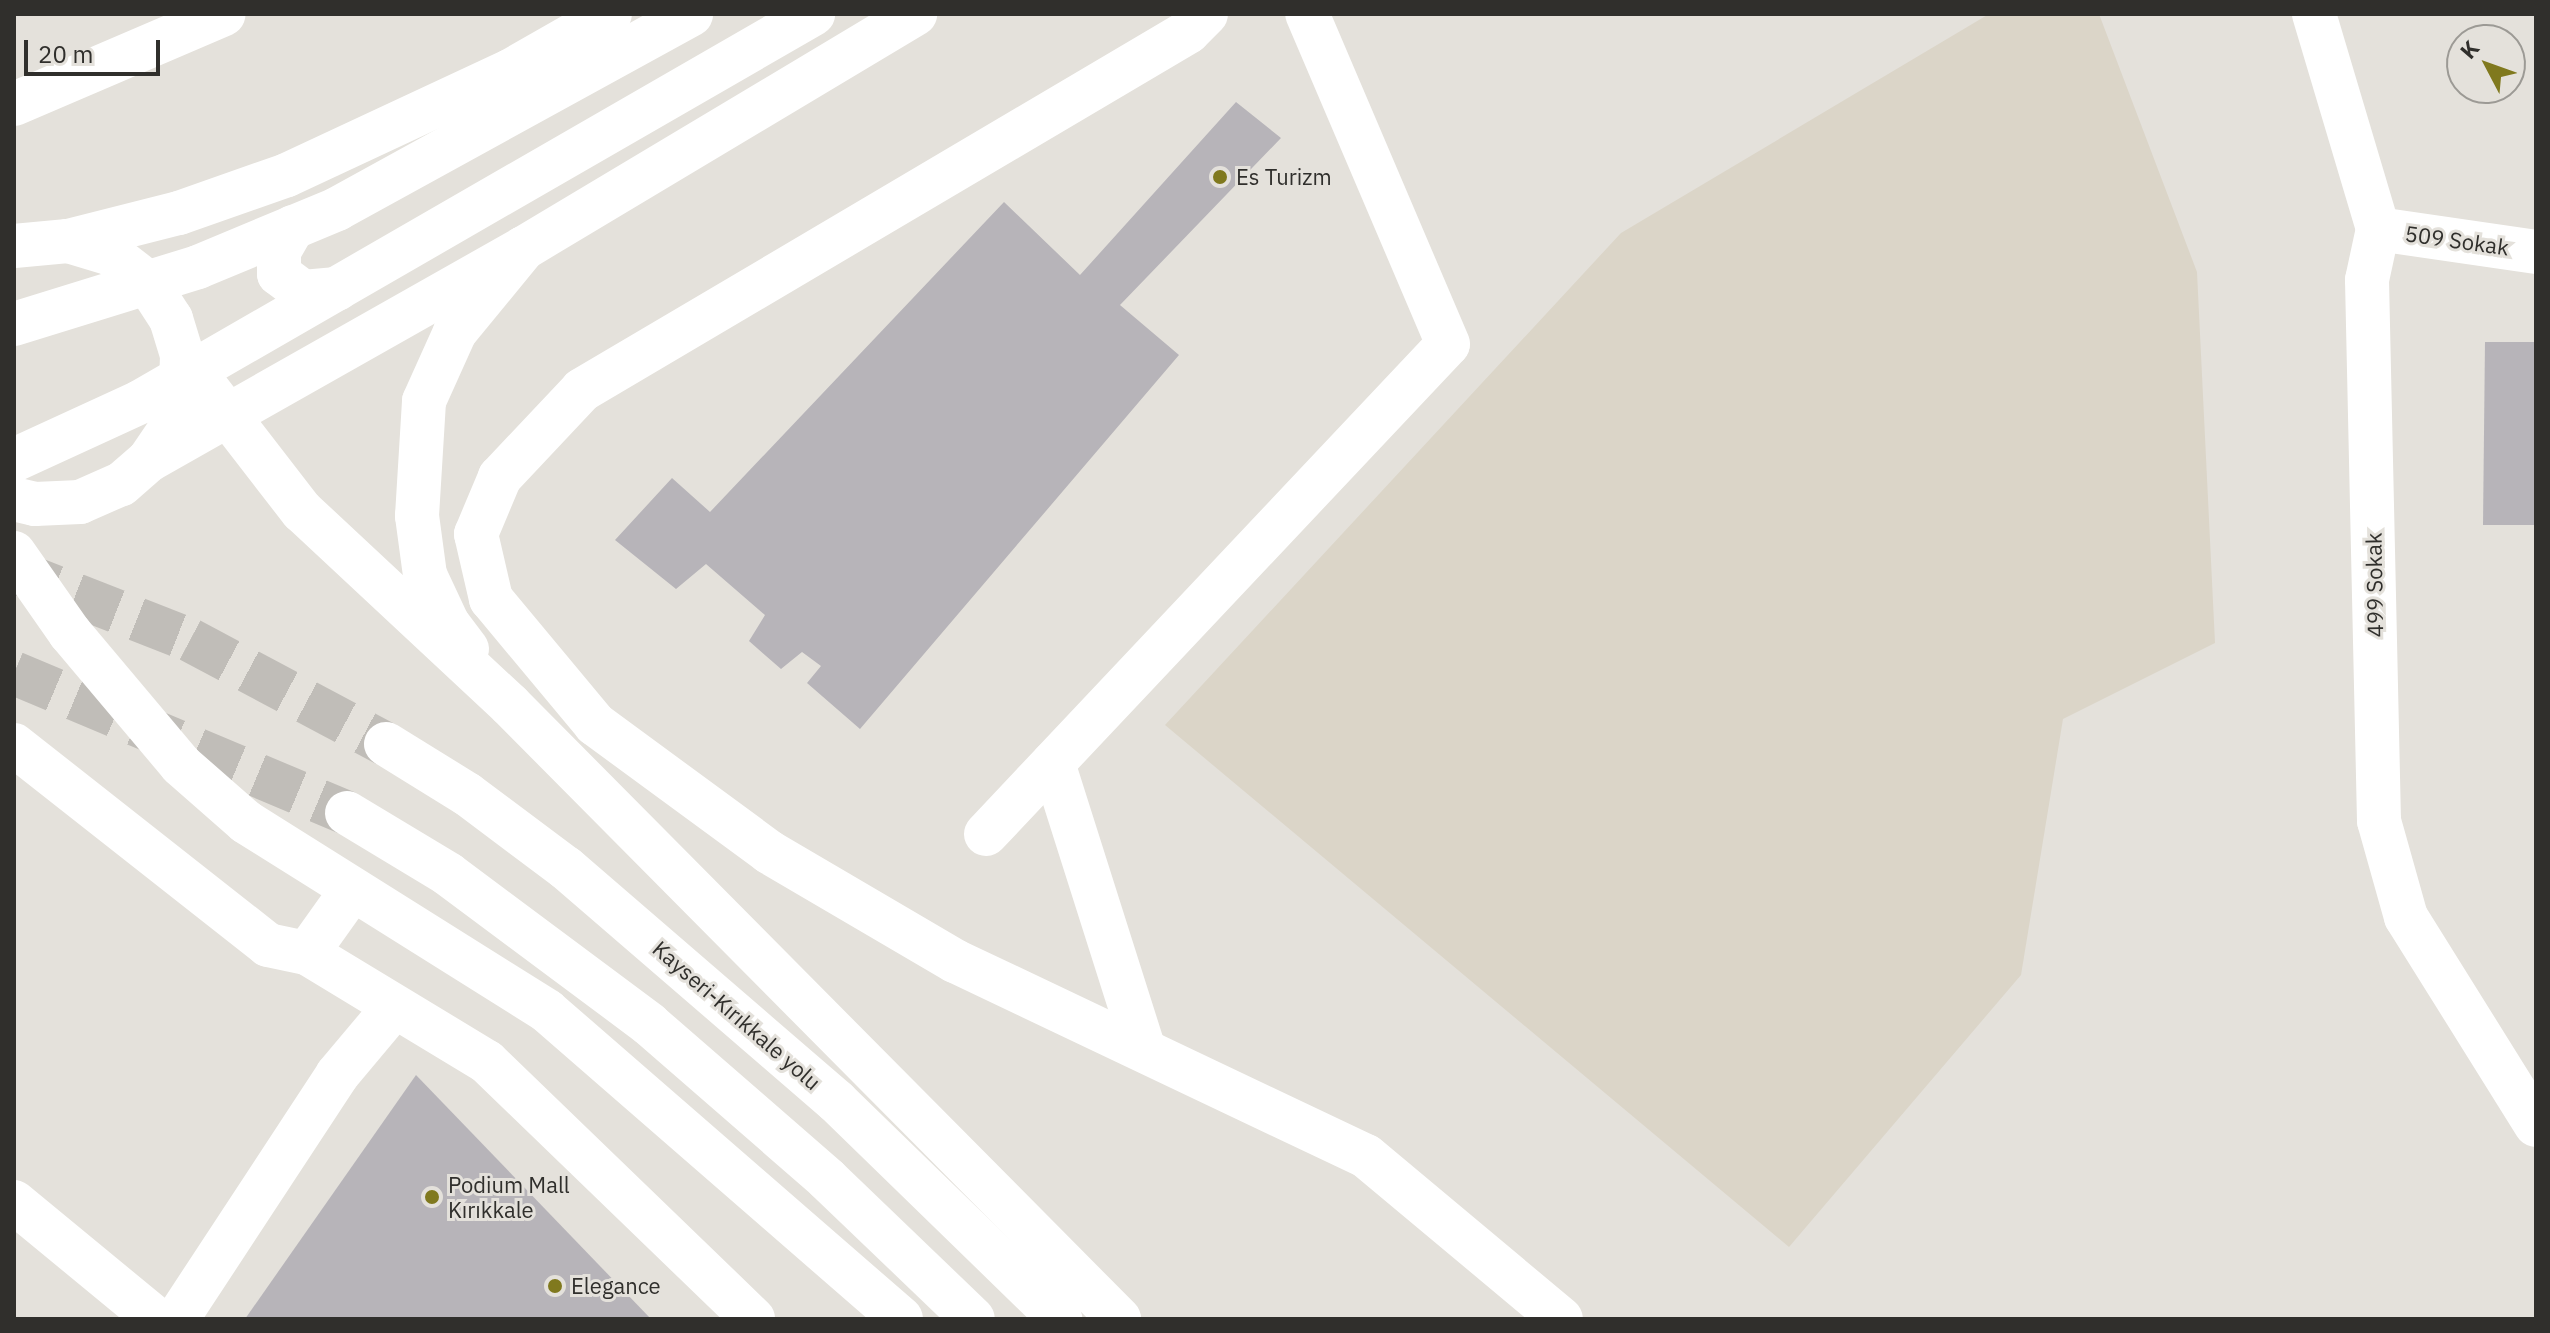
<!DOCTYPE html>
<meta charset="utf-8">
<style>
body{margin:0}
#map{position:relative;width:2550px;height:1333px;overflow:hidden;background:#e4e1db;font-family:"IBM Plex Sans",sans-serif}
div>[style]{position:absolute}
.built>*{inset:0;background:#dbd5c8}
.building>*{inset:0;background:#b7b4b9}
.highway-tunnel>*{height:44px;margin-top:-22px;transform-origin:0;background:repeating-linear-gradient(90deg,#c0bdb8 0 44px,transparent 0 66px)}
.minor>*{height:44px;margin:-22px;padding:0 22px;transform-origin:22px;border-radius:22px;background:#fff}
.major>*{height:44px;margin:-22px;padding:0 22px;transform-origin:22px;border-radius:22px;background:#fff}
.highway>*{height:44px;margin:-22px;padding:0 22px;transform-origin:22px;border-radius:22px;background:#fff}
.dots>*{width:22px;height:22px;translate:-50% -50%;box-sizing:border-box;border:4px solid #e4e1db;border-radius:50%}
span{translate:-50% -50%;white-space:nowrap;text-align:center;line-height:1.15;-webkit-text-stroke:6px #e4e1db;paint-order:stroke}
.poi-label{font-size:22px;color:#302f2c}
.left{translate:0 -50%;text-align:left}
.street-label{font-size:22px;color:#302f2c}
.frame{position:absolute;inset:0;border:16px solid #302f2c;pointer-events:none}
.north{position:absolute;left:2446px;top:24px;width:80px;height:80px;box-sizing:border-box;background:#e4e1db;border:2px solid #9c9a95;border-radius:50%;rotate:311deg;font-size:22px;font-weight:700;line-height:32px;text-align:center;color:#302f2c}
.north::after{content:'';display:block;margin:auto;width:28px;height:36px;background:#80791e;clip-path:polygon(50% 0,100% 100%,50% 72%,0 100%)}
.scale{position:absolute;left:24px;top:40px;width:136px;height:36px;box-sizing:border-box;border:4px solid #302f2c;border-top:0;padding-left:10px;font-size:24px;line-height:28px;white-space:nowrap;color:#302f2c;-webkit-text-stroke:6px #e4e1db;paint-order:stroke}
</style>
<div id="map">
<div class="built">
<i style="clip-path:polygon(1989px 14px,2099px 14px,2197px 272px,2215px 643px,2063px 719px,2021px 975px,1789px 1247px,1165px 725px,1621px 233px)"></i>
</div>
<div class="building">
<i style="clip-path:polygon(1236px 102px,1281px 138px,1120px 305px,1179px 355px,860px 729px,807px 683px,821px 666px,802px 652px,781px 669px,749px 641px,765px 615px,706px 564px,676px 589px,615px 540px,672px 478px,710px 512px,1004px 202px,1080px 275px)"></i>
<i style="clip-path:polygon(2485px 342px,2536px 342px,2536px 525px,2483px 525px)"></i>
<i style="clip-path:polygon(416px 1075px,651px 1319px,245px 1319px)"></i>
</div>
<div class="highway-tunnel">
<i style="left:14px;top:571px;width:189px;rotate:21.4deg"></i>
<i style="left:190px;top:640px;width:222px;rotate:28deg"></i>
<i style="left:14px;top:673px;width:361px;rotate:22.8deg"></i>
</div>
<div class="minor">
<i style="left:1206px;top:14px;width:25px;rotate:135deg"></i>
<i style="left:1188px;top:32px;width:704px;rotate:149.43deg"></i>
<i style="left:582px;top:390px;width:120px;rotate:133.3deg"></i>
<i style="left:500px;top:477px;width:62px;rotate:112.8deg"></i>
<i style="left:476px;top:534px;width:67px;rotate:77deg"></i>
<i style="left:491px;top:599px;width:163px;rotate:50.2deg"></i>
<i style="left:595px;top:724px;width:216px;rotate:36.3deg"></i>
<i style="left:769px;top:852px;width:216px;rotate:30.4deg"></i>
<i style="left:955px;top:961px;width:455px;rotate:25.4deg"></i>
<i style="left:1366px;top:1156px;width:254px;rotate:39.9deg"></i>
<i style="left:2314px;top:14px;width:224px;rotate:73.4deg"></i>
<i style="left:2378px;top:229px;width:52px;rotate:102.2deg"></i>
<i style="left:2367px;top:280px;width:541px;rotate:88.73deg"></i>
<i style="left:2379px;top:821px;width:100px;rotate:74.3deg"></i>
<i style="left:2406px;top:917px;width:245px;rotate:58deg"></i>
<i style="left:14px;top:104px;width:228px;rotate:-23.2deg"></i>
<i style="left:293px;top:227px;width:28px;rotate:120deg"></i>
<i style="left:279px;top:251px;width:23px;rotate:90deg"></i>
<i style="left:279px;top:274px;width:30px;rotate:37deg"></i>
<i style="left:303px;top:292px;width:34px;rotate:-5deg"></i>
<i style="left:2378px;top:229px;width:160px;rotate:8.3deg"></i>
<i style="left:14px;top:745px;width:323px;rotate:38.2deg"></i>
<i style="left:268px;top:945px;width:40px;rotate:12deg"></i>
<i style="left:1053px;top:763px;width:301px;rotate:72.4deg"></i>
<i style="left:986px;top:834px;width:673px;rotate:-46.68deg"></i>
<i style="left:1448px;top:344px;width:359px;rotate:-113.1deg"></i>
<i style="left:352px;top:890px;width:77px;rotate:125.5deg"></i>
<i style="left:307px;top:953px;width:210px;rotate:31.2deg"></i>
<i style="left:487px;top:1062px;width:370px;rotate:44deg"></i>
<i style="left:14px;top:1202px;width:184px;rotate:39.5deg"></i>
<i style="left:177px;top:1319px;width:292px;rotate:-56.7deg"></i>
<i style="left:337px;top:1075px;width:89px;rotate:-50deg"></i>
</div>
<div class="major">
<i style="left:68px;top:241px;width:114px;rotate:-14.2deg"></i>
<i style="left:179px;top:213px;width:114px;rotate:-19.4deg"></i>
<i style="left:287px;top:175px;width:246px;rotate:-25deg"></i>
<i style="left:510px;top:71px;width:115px;rotate:-29.7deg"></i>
<i style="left:14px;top:324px;width:193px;rotate:-17.2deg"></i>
<i style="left:198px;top:267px;width:151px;rotate:-22.6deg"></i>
<i style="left:337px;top:209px;width:404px;rotate:-28.8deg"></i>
<i style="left:14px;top:460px;width:139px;rotate:-24.7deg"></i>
<i style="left:140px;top:402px;width:777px;rotate:-29.96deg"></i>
<i style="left:149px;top:460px;width:431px;rotate:-29.5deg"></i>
<i style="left:524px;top:248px;width:456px;rotate:-30.9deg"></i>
</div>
<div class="highway">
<i style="left:14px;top:246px;width:54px;rotate:-5.3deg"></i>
<i style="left:68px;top:241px;width:45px;rotate:16.8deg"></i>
<i style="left:111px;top:254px;width:46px;rotate:37.9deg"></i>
<i style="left:147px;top:282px;width:44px;rotate:57deg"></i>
<i style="left:171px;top:319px;width:39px;rotate:73deg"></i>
<i style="left:182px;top:356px;width:37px;rotate:92deg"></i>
<i style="left:181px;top:393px;width:38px;rotate:107deg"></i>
<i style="left:170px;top:429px;width:37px;rotate:124deg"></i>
<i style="left:149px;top:460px;width:37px;rotate:139deg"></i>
<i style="left:121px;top:484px;width:45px;rotate:156.3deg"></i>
<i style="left:80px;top:502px;width:45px;rotate:177.5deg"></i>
<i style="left:35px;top:504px;width:22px;rotate:-167deg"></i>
<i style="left:182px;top:356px;width:196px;rotate:52.3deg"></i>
<i style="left:302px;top:511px;width:284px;rotate:43deg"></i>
<i style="left:510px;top:705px;width:865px;rotate:45.23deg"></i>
<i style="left:14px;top:553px;width:98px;rotate:55deg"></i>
<i style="left:70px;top:633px;width:172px;rotate:49.9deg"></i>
<i style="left:181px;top:765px;width:86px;rotate:41.2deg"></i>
<i style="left:246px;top:822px;width:355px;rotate:32.1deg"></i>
<i style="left:547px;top:1011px;width:469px;rotate:41deg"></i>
<i style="left:467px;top:649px;width:31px;rotate:-127deg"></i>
<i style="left:448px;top:624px;width:54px;rotate:-115.1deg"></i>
<i style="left:425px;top:575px;width:60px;rotate:-97.7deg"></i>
<i style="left:417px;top:516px;width:115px;rotate:-86.5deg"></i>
<i style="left:424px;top:401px;width:76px;rotate:-65.8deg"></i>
<i style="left:455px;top:332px;width:109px;rotate:-50.6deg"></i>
<i style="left:386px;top:744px;width:95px;rotate:31.7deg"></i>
<i style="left:467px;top:794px;width:124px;rotate:36.8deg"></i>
<i style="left:566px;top:868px;width:357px;rotate:40.8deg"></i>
<i style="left:836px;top:1101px;width:313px;rotate:44.2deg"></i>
<i style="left:347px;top:813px;width:118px;rotate:31.1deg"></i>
<i style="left:448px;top:874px;width:251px;rotate:36.7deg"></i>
<i style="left:649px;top:1024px;width:236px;rotate:41deg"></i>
<i style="left:827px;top:1179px;width:202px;rotate:43.8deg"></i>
</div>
<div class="dots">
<i style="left:1220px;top:177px;background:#80791e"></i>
<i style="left:432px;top:1197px;background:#80791e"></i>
<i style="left:555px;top:1286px;background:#80791e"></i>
</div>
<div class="poi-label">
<span class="left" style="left:1236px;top:177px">Es Turizm</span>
<span class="left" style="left:448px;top:1197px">Podium Mall<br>Kırıkkale</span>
<span class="left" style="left:571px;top:1286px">Elegance</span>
</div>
<div class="street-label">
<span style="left:2457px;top:240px;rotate:8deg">509 Sokak</span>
<span style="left:2374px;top:585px;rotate:-91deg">499 Sokak</span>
<span style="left:737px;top:1015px;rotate:41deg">Kayseri-Kırıkkale yolu</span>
</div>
<div class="frame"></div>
<div class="north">K</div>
<div class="scale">20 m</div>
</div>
